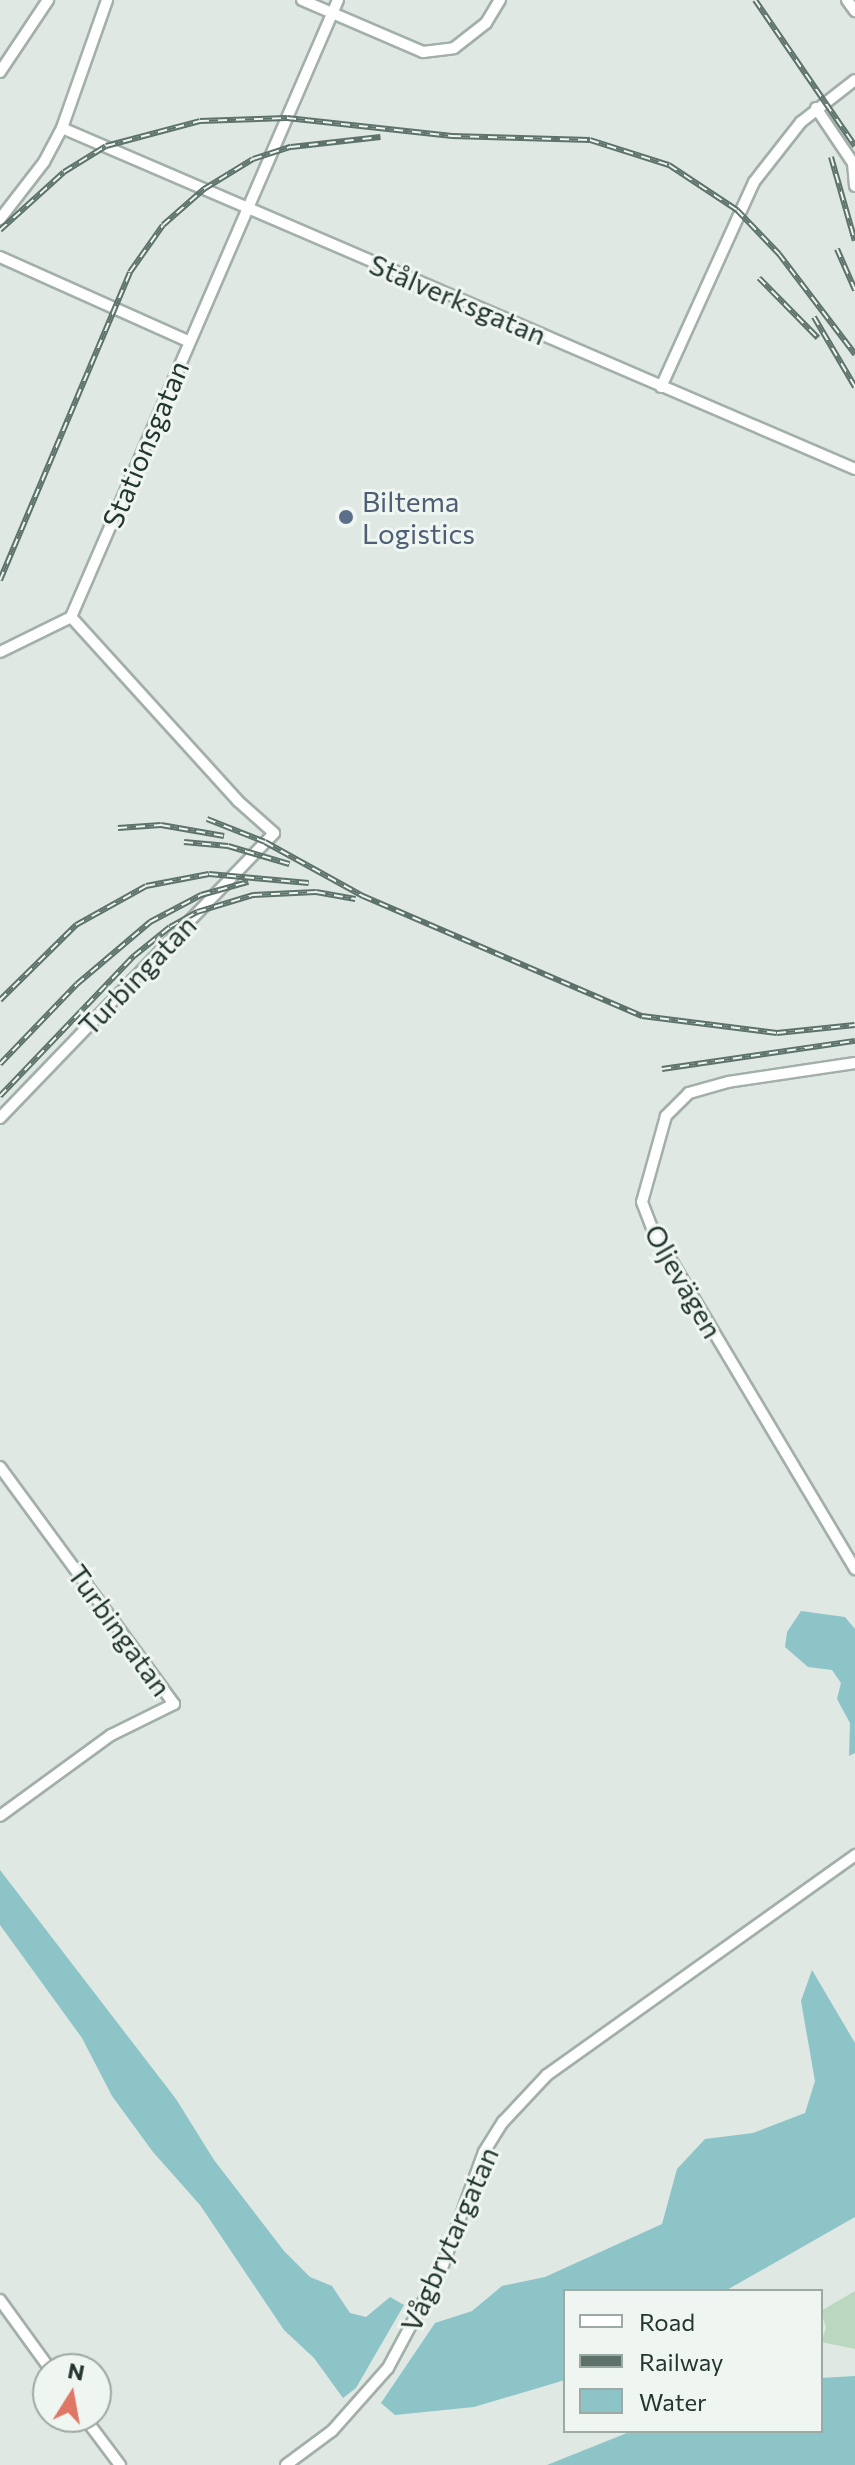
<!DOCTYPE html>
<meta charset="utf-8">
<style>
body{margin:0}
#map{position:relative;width:855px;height:2465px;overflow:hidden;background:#dfe8e3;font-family:Commissioner,sans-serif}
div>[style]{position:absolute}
.green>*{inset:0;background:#bad7bf}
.water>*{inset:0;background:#8dc4c7}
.roads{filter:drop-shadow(2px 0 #a3afa9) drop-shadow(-2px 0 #a3afa9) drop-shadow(0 2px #a3afa9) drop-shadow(0 -2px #a3afa9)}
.minor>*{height:10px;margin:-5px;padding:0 5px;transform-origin:5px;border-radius:5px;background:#fff}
.rail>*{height:6px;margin-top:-3px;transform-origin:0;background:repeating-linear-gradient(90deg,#eff5f1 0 9px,#5c726a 0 18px);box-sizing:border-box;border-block:2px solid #5c726a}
.dots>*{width:22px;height:22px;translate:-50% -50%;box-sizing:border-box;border:4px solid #eff5f1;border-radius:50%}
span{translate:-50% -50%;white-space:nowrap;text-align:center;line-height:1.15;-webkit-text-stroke:6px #eff5f1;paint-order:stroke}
.street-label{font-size:28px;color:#22362f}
.service-label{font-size:28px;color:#4e5e75}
.left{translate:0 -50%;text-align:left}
.legend{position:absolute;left:563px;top:2289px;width:260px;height:144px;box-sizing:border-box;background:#eff5f1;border:2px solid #9da9a3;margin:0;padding:10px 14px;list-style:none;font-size:24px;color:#22362f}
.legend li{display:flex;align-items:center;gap:16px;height:40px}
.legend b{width:40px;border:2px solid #9da9a3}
.north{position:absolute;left:32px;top:2353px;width:80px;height:80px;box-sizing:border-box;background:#eff5f1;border:2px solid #9da9a3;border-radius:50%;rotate:11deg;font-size:22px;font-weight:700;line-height:32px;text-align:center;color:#22362f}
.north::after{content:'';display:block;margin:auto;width:28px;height:36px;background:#df7765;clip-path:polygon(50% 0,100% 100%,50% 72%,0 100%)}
</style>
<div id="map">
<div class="green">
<i style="clip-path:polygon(855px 2291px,855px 2349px,821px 2342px,826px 2328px,821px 2311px)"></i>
</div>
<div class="water">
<i style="clip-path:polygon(801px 1611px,845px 1617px,855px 1629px,855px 1753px,849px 1756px,850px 1723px,837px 1699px,841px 1683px,832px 1670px,808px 1667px,785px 1647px,787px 1632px)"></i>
<i style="clip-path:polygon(0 1870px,176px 2099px,214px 2160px,284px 2251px,310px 2277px,332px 2286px,350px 2313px,366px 2317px,390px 2297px,404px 2305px,356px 2388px,343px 2398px,314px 2358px,284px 2330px,200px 2205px,153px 2152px,112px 2096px,82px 2038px,0 1925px)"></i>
<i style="clip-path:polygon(812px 1970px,855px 2043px,855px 2217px,725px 2291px,565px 2291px,565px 2380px,474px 2407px,395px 2415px,381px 2403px,435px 2323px,472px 2311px,502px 2286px,545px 2277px,662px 2224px,677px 2169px,705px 2139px,753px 2133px,805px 2113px,815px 2081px,801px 2001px)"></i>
<i style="clip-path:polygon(855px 2376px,855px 2465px,547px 2465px,632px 2431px,821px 2431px,821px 2378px)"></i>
</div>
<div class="roads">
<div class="minor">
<i style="left:302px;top:0;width:132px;rotate:23.3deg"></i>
<i style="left:423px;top:52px;width:31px;rotate:-7deg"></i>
<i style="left:454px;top:48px;width:41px;rotate:-38deg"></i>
<i style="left:486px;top:23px;width:27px;rotate:-59deg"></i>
<i style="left:847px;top:0;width:14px;rotate:54deg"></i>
<i style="left:0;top:72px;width:87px;rotate:-56.3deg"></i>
<i style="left:816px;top:108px;width:70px;rotate:56.1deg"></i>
<i style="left:62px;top:128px;width:863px;rotate:23.27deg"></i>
<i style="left:853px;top:163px;width:23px;rotate:85deg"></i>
<i style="left:0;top:219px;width:72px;rotate:-52.3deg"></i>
<i style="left:44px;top:162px;width:38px;rotate:-62deg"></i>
<i style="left:62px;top:128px;width:136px;rotate:-70.6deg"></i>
<i style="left:0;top:257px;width:206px;rotate:24.1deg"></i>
<i style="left:661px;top:387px;width:225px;rotate:-65.6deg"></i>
<i style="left:754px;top:182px;width:76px;rotate:-51.9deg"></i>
<i style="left:801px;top:122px;width:68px;rotate:-37.9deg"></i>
<i style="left:71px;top:617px;width:672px;rotate:-66.6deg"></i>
<i style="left:0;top:652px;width:79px;rotate:-26.2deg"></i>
<i style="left:855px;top:1063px;width:128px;rotate:171.5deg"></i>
<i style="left:728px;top:1082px;width:41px;rotate:164.2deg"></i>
<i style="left:689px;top:1093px;width:33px;rotate:135deg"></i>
<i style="left:666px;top:1116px;width:89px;rotate:105.6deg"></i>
<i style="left:642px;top:1202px;width:30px;rotate:69deg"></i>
<i style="left:653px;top:1230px;width:395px;rotate:59.2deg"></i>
<i style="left:0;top:1118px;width:395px;rotate:-46.1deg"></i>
<i style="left:274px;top:833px;width:48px;rotate:-138.4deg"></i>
<i style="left:238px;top:801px;width:248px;rotate:-132.2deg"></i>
<i style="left:0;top:1467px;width:294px;rotate:53.7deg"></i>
<i style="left:174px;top:1704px;width:70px;rotate:153.8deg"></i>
<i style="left:111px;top:1735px;width:137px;rotate:143.9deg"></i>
<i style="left:0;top:2300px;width:85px;rotate:54.1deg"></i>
<i style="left:84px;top:2417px;width:60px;rotate:53.1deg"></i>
<i style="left:286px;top:2465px;width:57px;rotate:-36.5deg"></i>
<i style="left:332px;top:2431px;width:84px;rotate:-48.4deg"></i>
<i style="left:388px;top:2368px;width:117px;rotate:-61.9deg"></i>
<i style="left:443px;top:2265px;width:120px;rotate:-70.1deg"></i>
<i style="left:484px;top:2152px;width:36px;rotate:-58deg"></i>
<i style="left:503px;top:2122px;width:64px;rotate:-46.9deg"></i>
<i style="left:547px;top:2075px;width:379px;rotate:-35.5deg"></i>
</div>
</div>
<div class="rail">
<i style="left:755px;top:0;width:177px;rotate:55.6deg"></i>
<i style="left:831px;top:157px;width:87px;rotate:74.1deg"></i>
<i style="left:0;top:230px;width:86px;rotate:-42.2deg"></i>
<i style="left:64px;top:172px;width:49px;rotate:-31.8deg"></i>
<i style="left:106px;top:146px;width:97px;rotate:-14.9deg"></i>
<i style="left:200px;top:121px;width:87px;rotate:-2deg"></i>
<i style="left:287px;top:118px;width:166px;rotate:6.2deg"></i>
<i style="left:452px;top:136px;width:138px;rotate:1.7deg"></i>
<i style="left:590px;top:140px;width:83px;rotate:17.6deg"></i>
<i style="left:669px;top:165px;width:82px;rotate:33.5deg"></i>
<i style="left:737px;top:210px;width:61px;rotate:46.3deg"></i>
<i style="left:779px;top:254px;width:126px;rotate:52.8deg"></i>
<i style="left:837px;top:249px;width:45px;rotate:66.3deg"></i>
<i style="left:759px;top:278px;width:84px;rotate:45.5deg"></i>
<i style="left:814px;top:317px;width:81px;rotate:59.6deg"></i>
<i style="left:0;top:580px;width:334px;rotate:-67.1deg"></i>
<i style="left:130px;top:272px;width:57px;rotate:-54.9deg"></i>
<i style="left:163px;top:225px;width:55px;rotate:-41.3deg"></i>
<i style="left:204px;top:189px;width:57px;rotate:-31.5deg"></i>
<i style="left:253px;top:159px;width:40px;rotate:-18deg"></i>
<i style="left:291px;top:147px;width:90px;rotate:-6.4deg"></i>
<i style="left:207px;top:819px;width:62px;rotate:21.6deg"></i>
<i style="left:265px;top:842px;width:112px;rotate:28.9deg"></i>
<i style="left:363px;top:896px;width:304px;rotate:23.3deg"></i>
<i style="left:642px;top:1016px;width:136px;rotate:7.2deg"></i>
<i style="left:777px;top:1033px;width:78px;rotate:-5.9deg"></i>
<i style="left:118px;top:828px;width:43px;rotate:-4deg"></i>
<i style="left:161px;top:825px;width:64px;rotate:9.9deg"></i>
<i style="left:184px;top:842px;width:44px;rotate:5.2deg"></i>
<i style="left:228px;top:846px;width:64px;rotate:16.4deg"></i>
<i style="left:0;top:1000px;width:107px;rotate:-44.6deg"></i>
<i style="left:76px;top:925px;width:80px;rotate:-29.1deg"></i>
<i style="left:146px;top:886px;width:64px;rotate:-10.8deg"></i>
<i style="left:209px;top:874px;width:100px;rotate:5.1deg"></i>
<i style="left:0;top:1064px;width:111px;rotate:-46.1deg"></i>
<i style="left:77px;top:984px;width:96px;rotate:-40.3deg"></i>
<i style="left:150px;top:922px;width:58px;rotate:-27.9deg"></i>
<i style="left:201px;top:895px;width:49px;rotate:-15.5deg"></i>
<i style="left:662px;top:1069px;width:195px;rotate:-8.3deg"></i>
<i style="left:0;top:1096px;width:194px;rotate:-46.3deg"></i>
<i style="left:134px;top:956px;width:46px;rotate:-38.9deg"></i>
<i style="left:170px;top:927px;width:31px;rotate:-29deg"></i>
<i style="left:197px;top:912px;width:59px;rotate:-16.9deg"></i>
<i style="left:253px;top:895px;width:63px;rotate:-2.7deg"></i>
<i style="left:316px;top:892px;width:40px;rotate:10deg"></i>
</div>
<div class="dots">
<i style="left:346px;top:517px;background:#5c6f8a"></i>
</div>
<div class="street-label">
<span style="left:458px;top:299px;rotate:23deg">Stålverksgatan</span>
<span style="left:145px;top:444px;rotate:-67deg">Stationsgatan</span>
<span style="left:137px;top:975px;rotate:-46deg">Turbingatan</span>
<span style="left:684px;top:1281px;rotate:60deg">Oljevägen</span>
<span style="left:120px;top:1630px;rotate:54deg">Turbingatan</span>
<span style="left:449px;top:2239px;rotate:-66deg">Vågbrytargatan</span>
</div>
<div class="service-label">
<span class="left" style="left:362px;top:517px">Biltema<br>Logistics</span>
</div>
<ul class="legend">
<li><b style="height:10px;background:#fff"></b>Road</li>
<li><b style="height:10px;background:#5c726a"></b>Railway</li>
<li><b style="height:22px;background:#8dc4c7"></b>Water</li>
</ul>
<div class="north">N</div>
</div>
